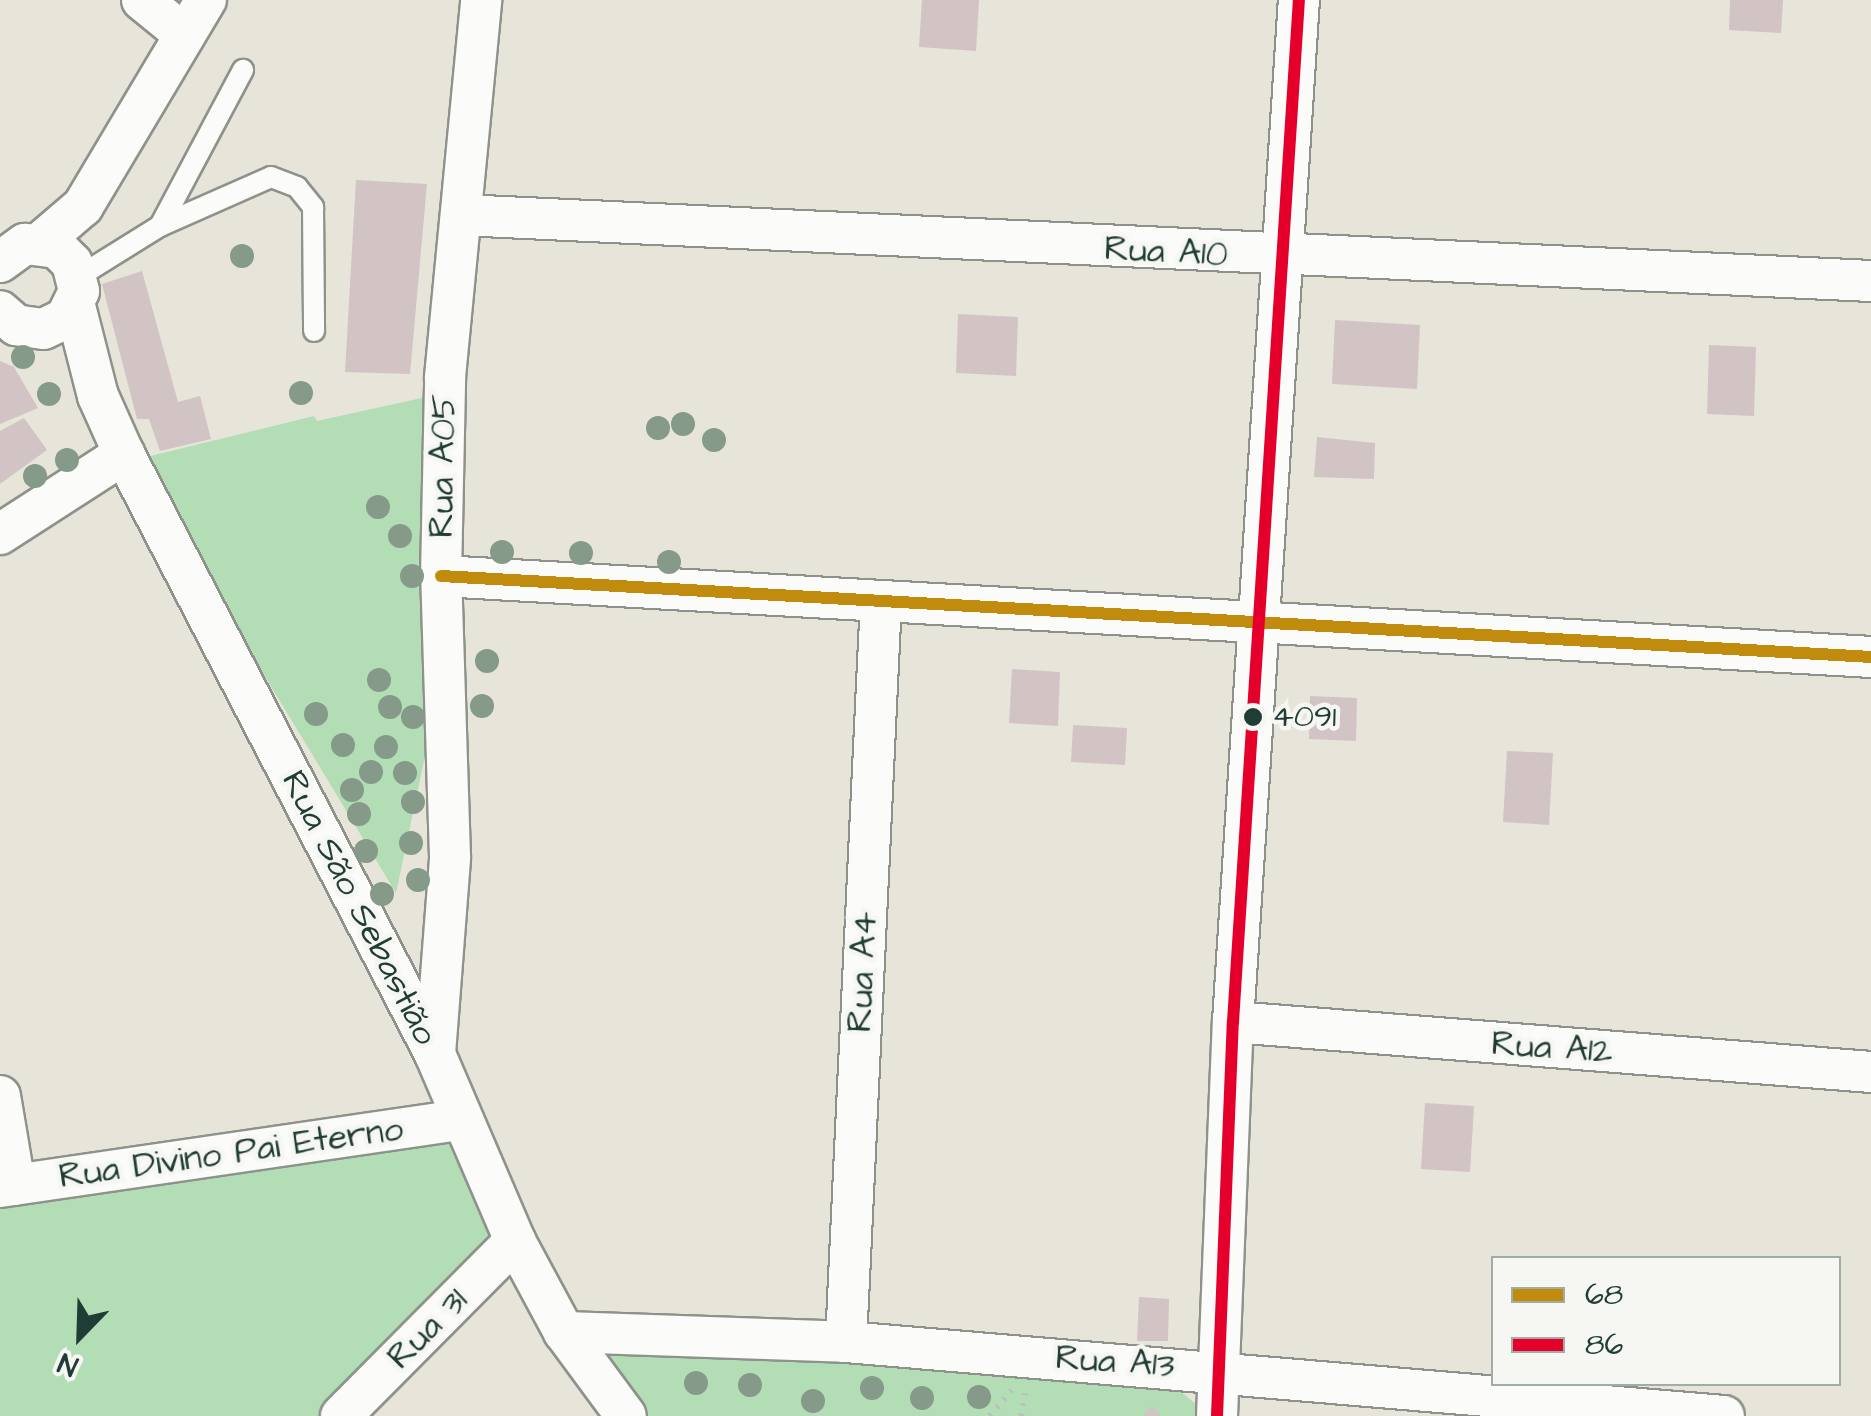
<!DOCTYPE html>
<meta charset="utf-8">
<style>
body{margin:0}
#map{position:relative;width:1871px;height:1416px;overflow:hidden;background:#e7e5d9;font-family:"Architects Daughter",sans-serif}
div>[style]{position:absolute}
.green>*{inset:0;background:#b2ddb5}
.building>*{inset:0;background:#d2c3c5}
.path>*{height:6px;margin-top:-3px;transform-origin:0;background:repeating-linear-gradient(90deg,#bcc0bc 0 2.5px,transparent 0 10.5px)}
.roads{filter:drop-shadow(2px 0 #8e928b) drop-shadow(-2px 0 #8e928b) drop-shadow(0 2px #8e928b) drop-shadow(0 -2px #8e928b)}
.lane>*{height:20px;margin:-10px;padding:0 10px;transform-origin:10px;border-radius:10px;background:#fbfbf9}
.street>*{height:40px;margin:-20px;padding:0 20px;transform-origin:20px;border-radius:20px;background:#fbfbf9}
.bus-1>*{height:12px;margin:-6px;padding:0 6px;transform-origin:6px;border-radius:6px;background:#c18c0d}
.bus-2>*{height:12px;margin:-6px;padding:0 6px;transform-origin:6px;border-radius:6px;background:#e4002b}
.trees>*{width:24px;height:24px;margin:-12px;border-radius:50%;background:#859a89}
.dots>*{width:28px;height:28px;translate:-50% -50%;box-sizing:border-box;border:5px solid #f6f6f2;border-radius:50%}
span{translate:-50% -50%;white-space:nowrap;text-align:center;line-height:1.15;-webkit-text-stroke:9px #f6f6f2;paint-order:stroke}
.bus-label{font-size:32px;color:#1f3d34}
.left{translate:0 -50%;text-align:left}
.street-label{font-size:35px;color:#1f3d34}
.legend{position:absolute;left:1491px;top:1256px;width:350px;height:130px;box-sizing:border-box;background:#f6f6f2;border:2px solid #a0aca6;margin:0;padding:12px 18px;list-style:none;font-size:30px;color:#1f3d34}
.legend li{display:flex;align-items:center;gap:20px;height:50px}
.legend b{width:50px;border:2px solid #a0aca6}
.north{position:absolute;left:30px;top:1286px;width:100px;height:100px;-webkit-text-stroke:8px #f6f6f2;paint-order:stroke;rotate:203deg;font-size:28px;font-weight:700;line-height:40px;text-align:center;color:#1f3d34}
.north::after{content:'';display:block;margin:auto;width:35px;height:45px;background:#1f3d34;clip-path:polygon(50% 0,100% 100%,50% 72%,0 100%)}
</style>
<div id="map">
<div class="green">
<i style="clip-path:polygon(431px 396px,439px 690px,396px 893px,134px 460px,314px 416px,317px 421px)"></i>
<i style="clip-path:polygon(449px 1133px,500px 1232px,321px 1416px,0 1416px,0 1202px)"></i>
<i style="clip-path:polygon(592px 1339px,1170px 1383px,1202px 1409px,1201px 1416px,640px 1416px)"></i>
</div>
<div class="building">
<i style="clip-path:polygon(922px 0,979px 0,976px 51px,919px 47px)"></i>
<i style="clip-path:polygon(1730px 0,1783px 0,1781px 33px,1729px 30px)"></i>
<i style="clip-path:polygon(356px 180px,427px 184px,410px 374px,345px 372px)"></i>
<i style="clip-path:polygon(142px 271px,178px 402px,200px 396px,211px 439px,160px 451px,149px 419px,137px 419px,102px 284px)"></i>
<i style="clip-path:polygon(958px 314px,1018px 317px,1016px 376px,956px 373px)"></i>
<i style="clip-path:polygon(1335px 320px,1420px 325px,1417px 389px,1332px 384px)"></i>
<i style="clip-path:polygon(1709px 345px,1756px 347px,1754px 416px,1707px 414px)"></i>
<i style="clip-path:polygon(0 361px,14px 367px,38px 408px,0 424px)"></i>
<i style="clip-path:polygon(24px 418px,47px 450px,0 484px,0 431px)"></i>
<i style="clip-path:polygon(1317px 437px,1375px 443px,1374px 479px,1314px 477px)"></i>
<i style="clip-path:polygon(1012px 669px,1060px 672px,1058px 726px,1009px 723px)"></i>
<i style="clip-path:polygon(1310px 696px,1357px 698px,1356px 741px,1309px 739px)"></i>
<i style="clip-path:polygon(1073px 725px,1127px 728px,1125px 765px,1071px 762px)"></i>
<i style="clip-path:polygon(1507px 751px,1553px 753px,1549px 825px,1503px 822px)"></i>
<i style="clip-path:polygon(1425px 1103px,1474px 1106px,1470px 1172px,1421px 1169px)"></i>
<i style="clip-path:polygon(1139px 1297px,1169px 1299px,1168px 1341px,1137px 1341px)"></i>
<i style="clip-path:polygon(1152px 1406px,1161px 1416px,1143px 1416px)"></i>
</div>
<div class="path">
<i style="left:990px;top:1416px;width:34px;rotate:-50deg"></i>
<i style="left:1021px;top:1416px;width:23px;rotate:-80deg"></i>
</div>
<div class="roads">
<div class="lane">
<i style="left:160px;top:226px;width:177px;rotate:-62deg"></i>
<i style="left:78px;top:277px;width:97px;rotate:-31.9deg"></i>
<i style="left:160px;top:226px;width:121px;rotate:-23.8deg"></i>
<i style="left:271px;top:177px;width:28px;rotate:21deg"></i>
<i style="left:297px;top:187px;width:26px;rotate:51deg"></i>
<i style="left:313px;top:207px;width:124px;rotate:89.5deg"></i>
</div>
<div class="street">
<i style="left:142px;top:0;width:55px;rotate:39.1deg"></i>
<i style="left:461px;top:215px;width:1412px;rotate:2.68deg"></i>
<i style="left:40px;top:243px;width:57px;rotate:-40.7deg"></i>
<i style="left:83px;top:206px;width:240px;rotate:-59.2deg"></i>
<i style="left:0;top:262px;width:31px;rotate:-36deg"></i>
<i style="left:25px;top:244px;width:32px;rotate:7deg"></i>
<i style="left:57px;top:248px;width:21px;rotate:45deg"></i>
<i style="left:72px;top:263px;width:29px;rotate:76deg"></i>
<i style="left:79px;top:291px;width:30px;rotate:116deg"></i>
<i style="left:66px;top:318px;width:25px;rotate:154deg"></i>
<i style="left:43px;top:329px;width:27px;rotate:-172deg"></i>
<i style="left:16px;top:325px;width:21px;rotate:-139deg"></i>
<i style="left:75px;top:306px;width:93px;rotate:75.7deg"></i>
<i style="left:98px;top:396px;width:64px;rotate:65.9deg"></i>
<i style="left:124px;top:454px;width:676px;rotate:62.6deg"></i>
<i style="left:435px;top:1054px;width:203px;rotate:66.8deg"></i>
<i style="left:515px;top:1241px;width:103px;rotate:61.7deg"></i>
<i style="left:564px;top:1332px;width:104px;rotate:53.6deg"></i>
<i style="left:0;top:534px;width:148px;rotate:-32.8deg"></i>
<i style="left:441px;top:576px;width:1432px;rotate:3.24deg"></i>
<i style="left:1233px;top:1022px;width:640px;rotate:4.48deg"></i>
<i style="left:435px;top:1054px;width:198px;rotate:-85.6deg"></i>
<i style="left:450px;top:857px;width:281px;rotate:-91.8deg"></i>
<i style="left:441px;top:576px;width:199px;rotate:-88.8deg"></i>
<i style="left:445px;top:377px;width:379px;rotate:-84.5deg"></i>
<i style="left:0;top:1096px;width:90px;rotate:80.4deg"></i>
<i style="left:0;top:1187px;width:466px;rotate:-8.3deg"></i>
<i style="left:564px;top:1332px;width:282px;rotate:2deg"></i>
<i style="left:846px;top:1342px;width:881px;rotate:4.82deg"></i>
<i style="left:846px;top:1342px;width:742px;rotate:-87.3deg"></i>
<i style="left:341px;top:1416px;width:247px;rotate:-45.2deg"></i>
<i style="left:1217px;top:1416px;width:394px;rotate:-87.7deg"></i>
<i style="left:1233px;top:1022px;width:1024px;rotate:-86.31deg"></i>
</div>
</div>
<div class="bus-1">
<i style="left:441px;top:576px;width:1432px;rotate:3.24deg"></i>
</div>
<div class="bus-2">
<i style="left:1217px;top:1416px;width:394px;rotate:-87.7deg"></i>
<i style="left:1233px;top:1022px;width:1024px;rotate:-86.31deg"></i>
</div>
<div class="trees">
<i style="left:242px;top:256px"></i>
<i style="left:23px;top:357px"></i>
<i style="left:301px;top:393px"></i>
<i style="left:49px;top:394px"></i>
<i style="left:683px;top:424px"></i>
<i style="left:658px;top:428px"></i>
<i style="left:714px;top:440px"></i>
<i style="left:67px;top:460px"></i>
<i style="left:35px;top:476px"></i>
<i style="left:378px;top:507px"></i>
<i style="left:400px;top:536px"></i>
<i style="left:502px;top:552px"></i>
<i style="left:581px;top:553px"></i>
<i style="left:669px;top:562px"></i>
<i style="left:412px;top:576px"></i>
<i style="left:487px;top:661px"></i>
<i style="left:379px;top:680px"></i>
<i style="left:482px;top:706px"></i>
<i style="left:390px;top:707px"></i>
<i style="left:316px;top:714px"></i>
<i style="left:413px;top:717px"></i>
<i style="left:343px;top:745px"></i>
<i style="left:386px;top:747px"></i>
<i style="left:371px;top:772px"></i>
<i style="left:405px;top:773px"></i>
<i style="left:352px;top:790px"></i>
<i style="left:413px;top:802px"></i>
<i style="left:359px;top:814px"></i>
<i style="left:411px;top:843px"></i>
<i style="left:366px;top:851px"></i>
<i style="left:418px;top:880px"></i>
<i style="left:382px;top:894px"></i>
<i style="left:696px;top:1383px"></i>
<i style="left:750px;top:1385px"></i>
<i style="left:872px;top:1388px"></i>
<i style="left:979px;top:1397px"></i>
<i style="left:922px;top:1398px"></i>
<i style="left:813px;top:1401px"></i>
</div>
<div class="dots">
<i style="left:1253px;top:717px;background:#1f3d34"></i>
</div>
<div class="bus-label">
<span class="left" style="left:1272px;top:717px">4091</span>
</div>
<div class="street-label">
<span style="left:1166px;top:252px;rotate:3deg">Rua A10</span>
<span style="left:443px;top:466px;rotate:-89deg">Rua A05</span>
<span style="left:359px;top:908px;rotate:63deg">Rua São Sebastião</span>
<span style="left:863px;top:972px;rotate:-87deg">Rua A4</span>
<span style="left:1552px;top:1048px;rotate:4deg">Rua A12</span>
<span style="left:231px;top:1153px;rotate:-8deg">Rua Divino Pai Eterno</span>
<span style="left:428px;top:1329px;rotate:-45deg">Rua 31</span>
<span style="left:1115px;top:1362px;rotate:4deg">Rua A13</span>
</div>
<ul class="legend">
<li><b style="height:12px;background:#c18c0d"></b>68</li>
<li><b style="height:12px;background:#e4002b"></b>86</li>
</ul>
<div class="north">N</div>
</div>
